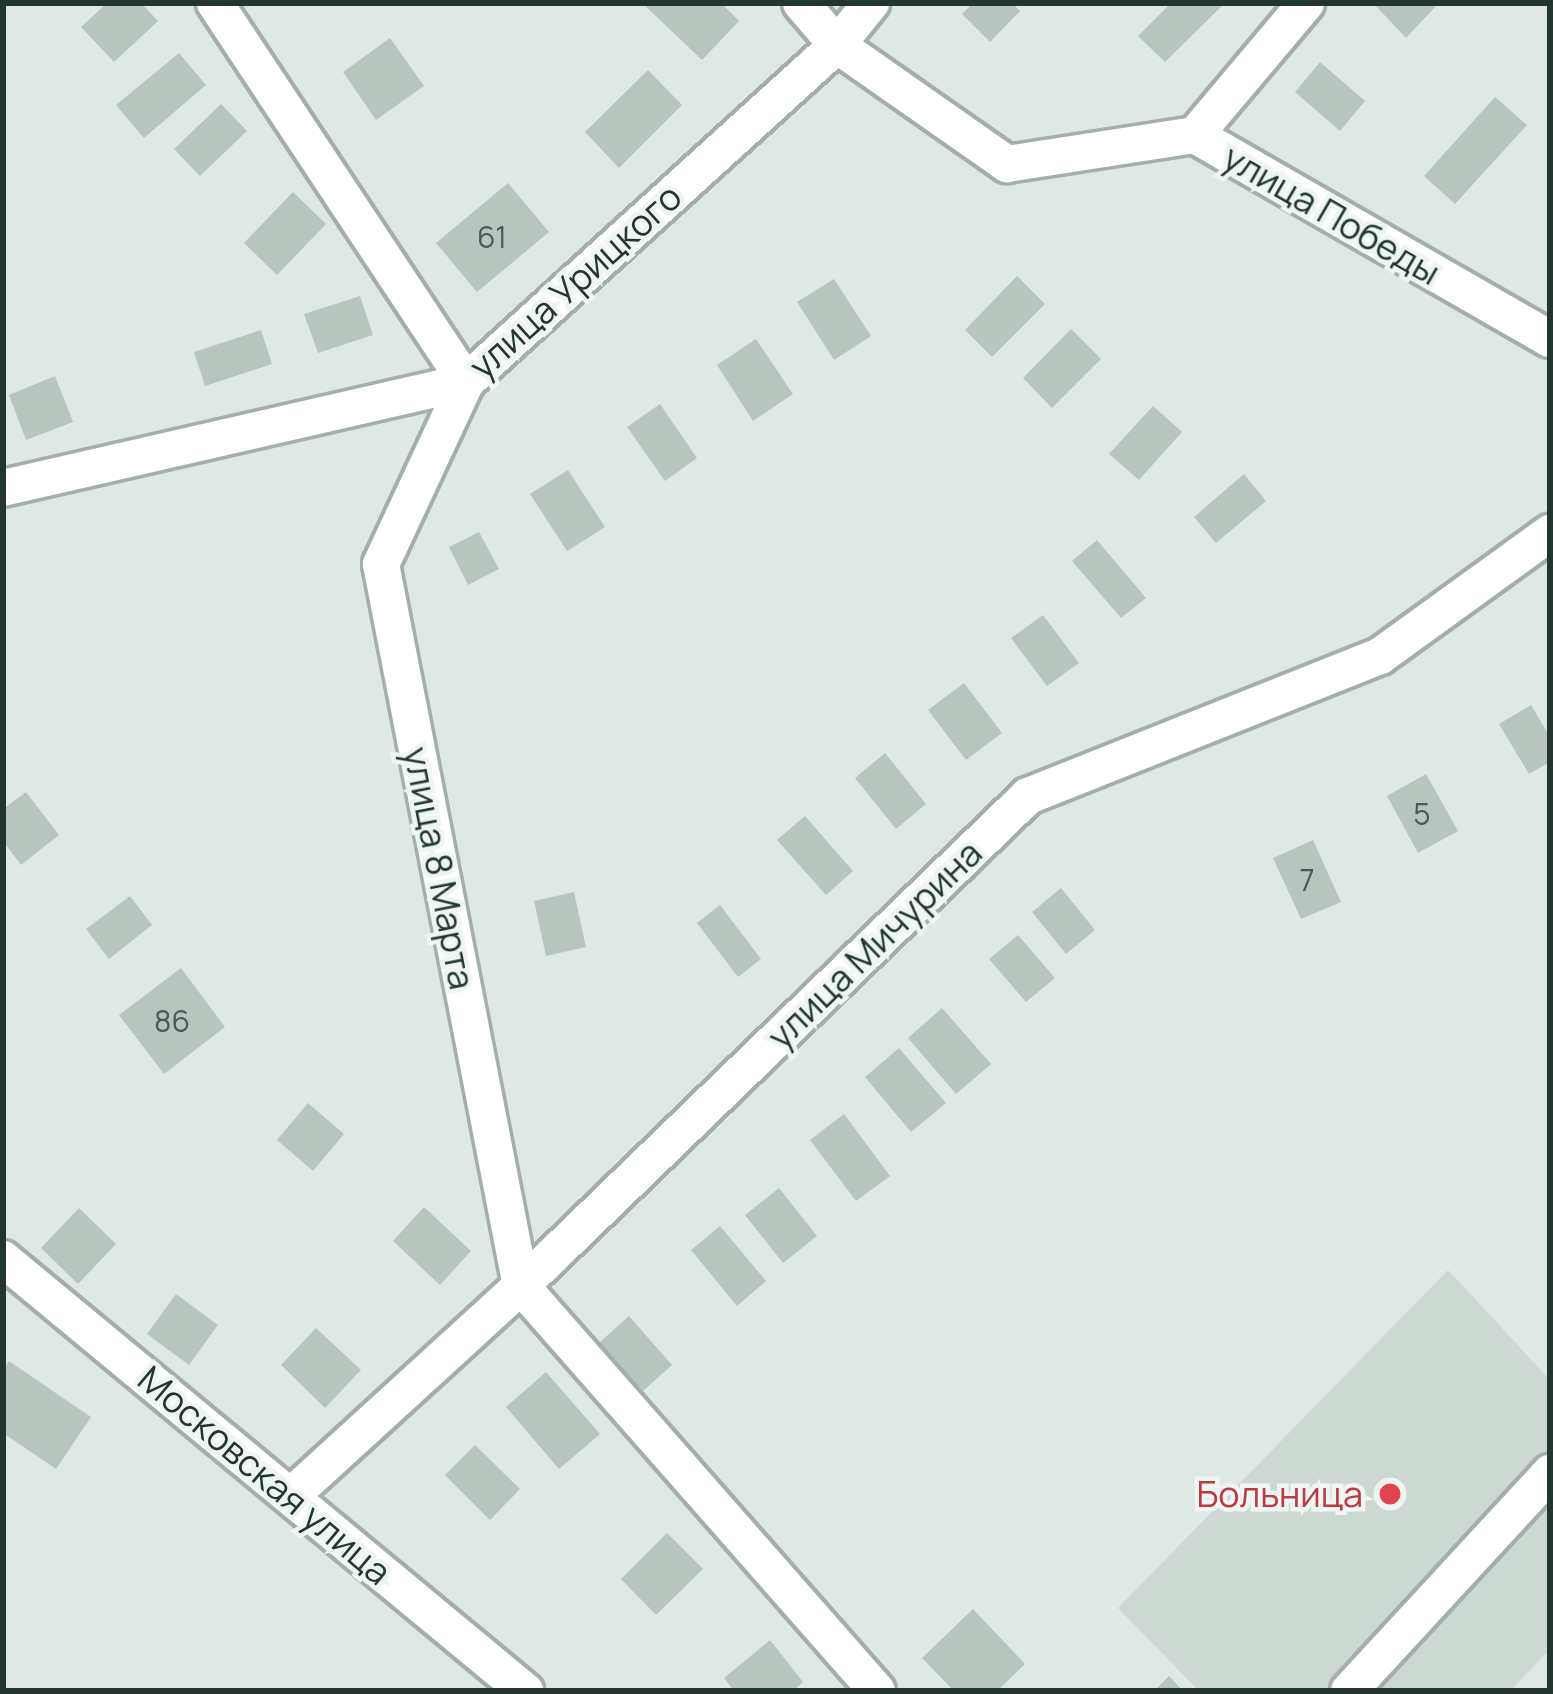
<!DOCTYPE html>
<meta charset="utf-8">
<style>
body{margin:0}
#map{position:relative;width:1553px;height:1694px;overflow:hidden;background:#dfe8e4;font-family:Manrope,sans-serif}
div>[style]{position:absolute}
.built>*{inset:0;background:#ced8d2}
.building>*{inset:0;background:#b8c5bf}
.roads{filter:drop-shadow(3px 0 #a3afaa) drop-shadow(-3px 0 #a3afaa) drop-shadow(0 3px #a3afaa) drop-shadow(0 -3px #a3afaa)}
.street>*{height:36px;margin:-18px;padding:0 18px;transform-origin:18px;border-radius:18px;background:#fff}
.dots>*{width:33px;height:33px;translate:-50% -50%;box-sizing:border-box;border:6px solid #eff5f2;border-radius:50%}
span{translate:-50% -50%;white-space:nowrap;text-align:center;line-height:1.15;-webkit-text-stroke:9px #eff5f2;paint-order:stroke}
.number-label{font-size:30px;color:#485a53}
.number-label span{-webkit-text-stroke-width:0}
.street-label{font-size:36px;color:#22362f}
.health-label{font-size:36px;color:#be3a42}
.right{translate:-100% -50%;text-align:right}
.frame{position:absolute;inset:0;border:6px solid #22362f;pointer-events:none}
</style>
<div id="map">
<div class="built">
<i style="clip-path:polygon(1448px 1270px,1550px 1380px,1550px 1649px,1510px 1691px,1199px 1691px,1118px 1608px)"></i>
</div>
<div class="building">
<i style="clip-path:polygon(107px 3px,141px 3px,158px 21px,114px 62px,81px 27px)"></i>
<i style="clip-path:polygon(642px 3px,721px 3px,739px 21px,702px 60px)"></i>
<i style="clip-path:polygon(973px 3px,1012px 3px,1020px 11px,990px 42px,962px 14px)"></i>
<i style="clip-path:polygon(1171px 3px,1225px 3px,1165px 62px,1138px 36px)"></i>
<i style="clip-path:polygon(1373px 3px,1433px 3px,1436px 6px,1406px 38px)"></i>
<i style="clip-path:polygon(390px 38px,424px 86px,376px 120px,343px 72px)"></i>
<i style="clip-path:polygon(179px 53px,206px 85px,144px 138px,116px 105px)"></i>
<i style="clip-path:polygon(1320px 62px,1365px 101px,1340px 131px,1295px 92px)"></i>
<i style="clip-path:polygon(648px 70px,682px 105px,619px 168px,585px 132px)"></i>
<i style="clip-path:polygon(1495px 97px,1527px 125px,1455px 204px,1424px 176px)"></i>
<i style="clip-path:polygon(221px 104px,247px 131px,200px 176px,174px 149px)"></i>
<i style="clip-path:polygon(508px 183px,549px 232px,477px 292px,436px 243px)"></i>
<i style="clip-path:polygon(293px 192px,326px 224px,277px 275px,244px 243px)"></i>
<i style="clip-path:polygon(1017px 276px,1045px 304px,992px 357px,965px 330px)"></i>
<i style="clip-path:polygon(834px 279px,871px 336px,834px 360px,797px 302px)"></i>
<i style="clip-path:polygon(360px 296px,373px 335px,318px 353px,304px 314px)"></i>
<i style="clip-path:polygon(1071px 329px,1101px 359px,1052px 408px,1023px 378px)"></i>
<i style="clip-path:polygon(261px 330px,272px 364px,205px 386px,194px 352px)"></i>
<i style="clip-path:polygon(756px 339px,793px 394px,753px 421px,717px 365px)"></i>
<i style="clip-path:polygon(55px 376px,73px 422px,26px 440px,9px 395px)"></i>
<i style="clip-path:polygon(660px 404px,697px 458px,665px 481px,627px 427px)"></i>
<i style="clip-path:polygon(1153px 406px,1182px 432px,1139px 480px,1109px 454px)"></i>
<i style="clip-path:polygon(568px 470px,605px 527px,567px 551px,530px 494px)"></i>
<i style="clip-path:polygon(1244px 474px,1266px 501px,1216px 543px,1194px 517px)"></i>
<i style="clip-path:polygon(479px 532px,499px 569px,468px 585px,449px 547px)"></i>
<i style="clip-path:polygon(1097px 540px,1146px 598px,1121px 618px,1072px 561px)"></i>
<i style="clip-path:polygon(1043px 615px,1079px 663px,1047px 686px,1011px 638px)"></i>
<i style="clip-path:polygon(964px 683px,1002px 733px,966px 760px,928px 710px)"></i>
<i style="clip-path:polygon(1531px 705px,1550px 737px,1550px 762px,1529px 774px,1499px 724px)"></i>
<i style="clip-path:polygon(885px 753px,926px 804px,896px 829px,855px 778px)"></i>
<i style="clip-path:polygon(1426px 774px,1458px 831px,1418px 853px,1387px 796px)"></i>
<i style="clip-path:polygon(26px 792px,59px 835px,21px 865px,3px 841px,3px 809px)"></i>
<i style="clip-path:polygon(805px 816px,853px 871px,826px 895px,777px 840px)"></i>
<i style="clip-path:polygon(1313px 840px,1341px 902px,1301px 919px,1273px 858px)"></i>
<i style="clip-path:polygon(1061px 888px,1095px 930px,1066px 954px,1032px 912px)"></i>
<i style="clip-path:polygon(574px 892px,586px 947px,546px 956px,534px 901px)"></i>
<i style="clip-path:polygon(130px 896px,152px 925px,109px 959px,86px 929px)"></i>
<i style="clip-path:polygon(720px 905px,761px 959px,738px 977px,697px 923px)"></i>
<i style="clip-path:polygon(1018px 935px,1055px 978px,1026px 1002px,989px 959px)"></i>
<i style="clip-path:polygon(181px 968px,225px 1027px,164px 1074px,119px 1015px)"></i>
<i style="clip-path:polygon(942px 1008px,991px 1064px,956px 1094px,908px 1038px)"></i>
<i style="clip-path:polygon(899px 1048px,946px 1103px,911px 1132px,865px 1077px)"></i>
<i style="clip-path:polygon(308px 1103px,344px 1134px,313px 1171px,277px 1140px)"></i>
<i style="clip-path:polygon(844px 1114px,890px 1176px,856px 1201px,810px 1140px)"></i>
<i style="clip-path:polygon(779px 1188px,817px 1236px,783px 1263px,745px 1215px)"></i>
<i style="clip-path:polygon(424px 1207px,471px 1251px,440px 1285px,393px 1241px)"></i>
<i style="clip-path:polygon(79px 1208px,116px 1244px,78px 1284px,41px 1248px)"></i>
<i style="clip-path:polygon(720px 1226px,766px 1281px,737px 1306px,691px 1250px)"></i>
<i style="clip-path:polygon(176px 1294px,218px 1325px,189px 1365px,147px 1334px)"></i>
<i style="clip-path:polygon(629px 1316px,672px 1365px,643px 1391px,599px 1343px)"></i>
<i style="clip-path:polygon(316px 1328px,361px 1370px,325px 1408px,281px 1365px)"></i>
<i style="clip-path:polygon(9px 1361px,91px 1417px,56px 1469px,3px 1433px,3px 1370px)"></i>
<i style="clip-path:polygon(546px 1372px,600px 1434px,559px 1469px,506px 1407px)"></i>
<i style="clip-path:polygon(475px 1445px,520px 1489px,490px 1520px,445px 1475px)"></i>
<i style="clip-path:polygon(667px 1533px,703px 1569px,656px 1615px,621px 1579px)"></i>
<i style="clip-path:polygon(973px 1609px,1025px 1664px,997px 1691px,954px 1691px,922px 1658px)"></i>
<i style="clip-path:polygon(770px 1640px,803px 1682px,793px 1691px,734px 1691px,724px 1678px)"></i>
<i style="clip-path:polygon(1169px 1676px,1183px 1691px,1154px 1691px)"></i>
</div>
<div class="roads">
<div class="street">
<i style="left:215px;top:3px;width:455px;rotate:56.5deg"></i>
<i style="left:466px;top:382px;width:201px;rotate:115deg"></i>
<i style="left:381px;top:564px;width:735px;rotate:79.03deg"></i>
<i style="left:521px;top:1286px;width:539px;rotate:48.68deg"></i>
<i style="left:801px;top:3px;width:55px;rotate:49.4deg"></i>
<i style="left:837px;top:45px;width:208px;rotate:35deg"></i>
<i style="left:1007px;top:164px;width:190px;rotate:-8.8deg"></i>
<i style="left:1195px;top:135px;width:409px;rotate:29.9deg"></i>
<i style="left:1195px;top:135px;width:172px;rotate:-49.9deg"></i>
<i style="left:3px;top:488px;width:475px;rotate:-12.9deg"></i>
<i style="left:466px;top:382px;width:501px;rotate:-42.25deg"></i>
<i style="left:837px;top:45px;width:54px;rotate:-51deg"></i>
<i style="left:3px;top:1259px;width:678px;rotate:39.61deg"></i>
<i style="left:291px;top:1496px;width:311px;rotate:-42.4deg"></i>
<i style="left:521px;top:1286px;width:705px;rotate:-44.02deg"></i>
<i style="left:1028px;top:796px;width:379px;rotate:-21.7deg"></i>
<i style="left:1380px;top:656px;width:210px;rotate:-35.9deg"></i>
<i style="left:1349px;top:1691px;width:297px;rotate:-47.3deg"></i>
</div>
</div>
<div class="dots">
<i style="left:1390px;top:1494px;background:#e0444e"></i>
</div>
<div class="number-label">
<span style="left:492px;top:237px">61</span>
<span style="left:1422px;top:814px">5</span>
<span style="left:1307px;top:880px">7</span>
<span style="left:172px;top:1021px">86</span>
</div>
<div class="street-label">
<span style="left:1332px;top:214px;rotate:30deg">улица Победы</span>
<span style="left:575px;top:281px;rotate:-42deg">улица Урицкого</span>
<span style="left:440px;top:868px;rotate:79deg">улица 8 Марта</span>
<span style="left:874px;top:944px;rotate:-44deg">улица Мичурина</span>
<span style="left:265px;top:1475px;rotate:40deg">Московская улица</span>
</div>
<div class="health-label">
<span class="right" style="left:1363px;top:1494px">Больница</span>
</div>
<div class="frame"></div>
</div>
